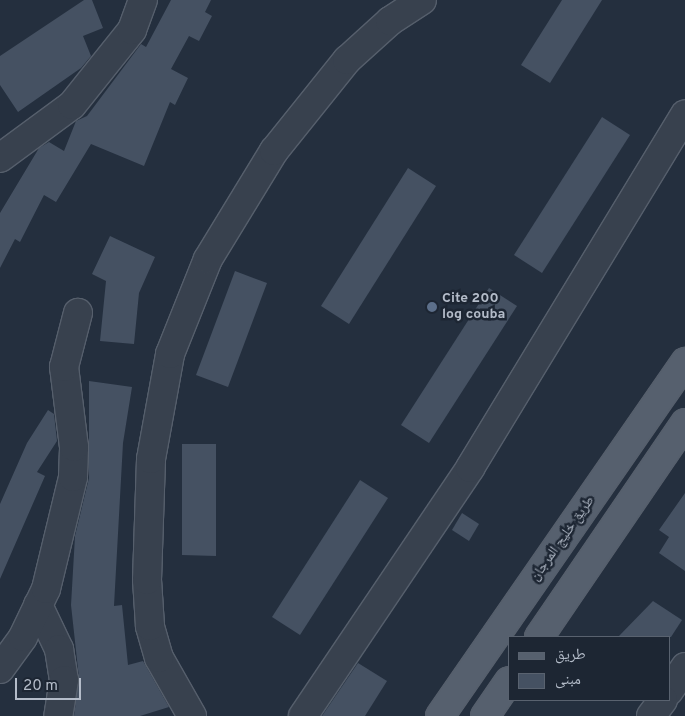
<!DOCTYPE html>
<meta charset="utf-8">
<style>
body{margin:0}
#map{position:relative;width:685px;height:716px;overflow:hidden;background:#242f3e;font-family:Overpass,"Noto Naskh Arabic",sans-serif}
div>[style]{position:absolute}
.building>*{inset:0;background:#455162}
.roads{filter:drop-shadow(1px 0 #565f6c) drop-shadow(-1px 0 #565f6c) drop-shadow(0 1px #565f6c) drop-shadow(0 -1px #565f6c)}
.minor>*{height:28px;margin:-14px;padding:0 14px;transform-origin:14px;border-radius:14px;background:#38414e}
.major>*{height:28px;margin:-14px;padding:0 14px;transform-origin:14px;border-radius:14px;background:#56606e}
.dots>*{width:14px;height:14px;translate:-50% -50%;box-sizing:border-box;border:2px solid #1d2633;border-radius:50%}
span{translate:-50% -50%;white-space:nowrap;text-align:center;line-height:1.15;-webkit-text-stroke:5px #1d2633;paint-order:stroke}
.poi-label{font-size:14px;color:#b4bcc9;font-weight:700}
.left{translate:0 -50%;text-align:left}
.street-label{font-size:14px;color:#b4bcc9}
.legend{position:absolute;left:508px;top:636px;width:162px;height:65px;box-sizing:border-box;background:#1d2633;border:1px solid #59626f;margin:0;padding:6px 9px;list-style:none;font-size:15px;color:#b4bcc9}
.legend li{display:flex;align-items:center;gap:10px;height:25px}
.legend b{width:25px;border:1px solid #59626f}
.scale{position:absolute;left:15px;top:678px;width:66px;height:22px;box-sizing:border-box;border:2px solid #b4bcc9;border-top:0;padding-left:6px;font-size:15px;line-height:18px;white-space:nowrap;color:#b4bcc9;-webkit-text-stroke:4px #1d2633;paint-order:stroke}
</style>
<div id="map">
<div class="building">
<i style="clip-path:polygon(84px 0,92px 0,103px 28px,83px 36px,91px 56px,81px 68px,18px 112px,0 85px,0 56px)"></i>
<i style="clip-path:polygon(171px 0,211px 0,205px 12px,212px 16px,199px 41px,189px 36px,171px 69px,188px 78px,175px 105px,170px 102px,144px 166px,91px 144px,56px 202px,44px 195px,20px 242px,15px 239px,0 268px,0 213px,39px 148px,49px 142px,64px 151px,76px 121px,87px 116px,141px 44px,146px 47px)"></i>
<i style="clip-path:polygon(562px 0,602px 0,550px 83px,521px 65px)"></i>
<i style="clip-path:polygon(602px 117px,630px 135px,542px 273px,514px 255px)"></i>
<i style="clip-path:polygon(408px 168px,436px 186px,349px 324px,321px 306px)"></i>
<i style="clip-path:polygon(110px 236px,155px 257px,139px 293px,134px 344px,100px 341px,106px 281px,92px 274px)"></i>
<i style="clip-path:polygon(235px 271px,267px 283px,228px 387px,196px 375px)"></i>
<i style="clip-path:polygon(489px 288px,517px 306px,429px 443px,401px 425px)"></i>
<i style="clip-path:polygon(89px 381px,132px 387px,123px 443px,114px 606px,122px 605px,128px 665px,143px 661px,169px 707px,140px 716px,74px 716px,79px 678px,71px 605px,75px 536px,89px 478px)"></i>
<i style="clip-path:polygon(48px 410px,54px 414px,57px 441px,37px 472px,45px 476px,0 579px,0 504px,27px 443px)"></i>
<i style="clip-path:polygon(182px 444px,216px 444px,216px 556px,182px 555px)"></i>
<i style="clip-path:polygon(360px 480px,388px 498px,300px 635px,272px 617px)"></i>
<i style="clip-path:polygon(685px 493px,685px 571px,659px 553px,669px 537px,659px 530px)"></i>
<i style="clip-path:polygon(462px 513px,479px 524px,469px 541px,452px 530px)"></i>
<i style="clip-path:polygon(653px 601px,682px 620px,671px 637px,618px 637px)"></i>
<i style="clip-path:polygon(358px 663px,387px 681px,365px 716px,322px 716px)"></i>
</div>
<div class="roads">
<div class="minor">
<i style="left:0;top:158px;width:89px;rotate:-36.4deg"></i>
<i style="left:72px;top:105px;width:96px;rotate:-51.3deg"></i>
<i style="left:132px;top:30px;width:32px;rotate:-70deg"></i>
<i style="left:38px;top:605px;width:49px;rotate:64.5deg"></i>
<i style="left:59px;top:649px;width:31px;rotate:81deg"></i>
<i style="left:64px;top:680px;width:36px;rotate:99deg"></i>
<i style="left:0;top:669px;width:39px;rotate:-54deg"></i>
<i style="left:23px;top:637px;width:53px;rotate:-64.4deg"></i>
<i style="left:46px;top:589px;width:115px;rotate:-76.4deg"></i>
<i style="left:73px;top:477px;width:30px;rotate:-88deg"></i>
<i style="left:74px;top:447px;width:81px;rotate:-97.1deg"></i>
<i style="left:64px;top:367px;width:56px;rotate:-75.5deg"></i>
<i style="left:669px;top:691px;width:29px;rotate:-56deg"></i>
<i style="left:192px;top:716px;width:67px;rotate:-119.6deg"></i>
<i style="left:159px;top:658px;width:33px;rotate:-106deg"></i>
<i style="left:150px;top:626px;width:46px;rotate:-93.7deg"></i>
<i style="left:147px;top:580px;width:121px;rotate:-88.1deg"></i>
<i style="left:151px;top:459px;width:107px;rotate:-79.7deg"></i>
<i style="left:170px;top:354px;width:102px;rotate:-68.2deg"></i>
<i style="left:208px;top:259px;width:127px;rotate:-58.6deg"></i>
<i style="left:274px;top:151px;width:117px;rotate:-51.3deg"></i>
<i style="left:347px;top:60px;width:58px;rotate:-42.2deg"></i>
<i style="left:390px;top:21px;width:38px;rotate:-33deg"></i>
<i style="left:303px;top:716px;width:299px;rotate:-56deg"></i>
<i style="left:470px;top:468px;width:414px;rotate:-58.7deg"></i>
<i style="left:651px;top:716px;width:20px;rotate:-53deg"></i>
</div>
<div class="major">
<i style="left:539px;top:637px;width:259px;rotate:-55.7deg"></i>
<i style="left:440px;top:716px;width:431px;rotate:-55.3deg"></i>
<i style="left:485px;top:716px;width:42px;rotate:-55.6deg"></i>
</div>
</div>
<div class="dots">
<i style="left:432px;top:307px;background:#5c6f8a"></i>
</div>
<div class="poi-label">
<span class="left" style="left:442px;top:307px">Cite 200<br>log couba</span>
</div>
<div class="street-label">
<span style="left:563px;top:539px;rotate:-55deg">طريق خليج المرجان</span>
</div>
<ul class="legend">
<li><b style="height:6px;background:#56606e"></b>طريق</li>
<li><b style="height:14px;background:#455162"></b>مبنى</li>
</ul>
<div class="scale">20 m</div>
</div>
